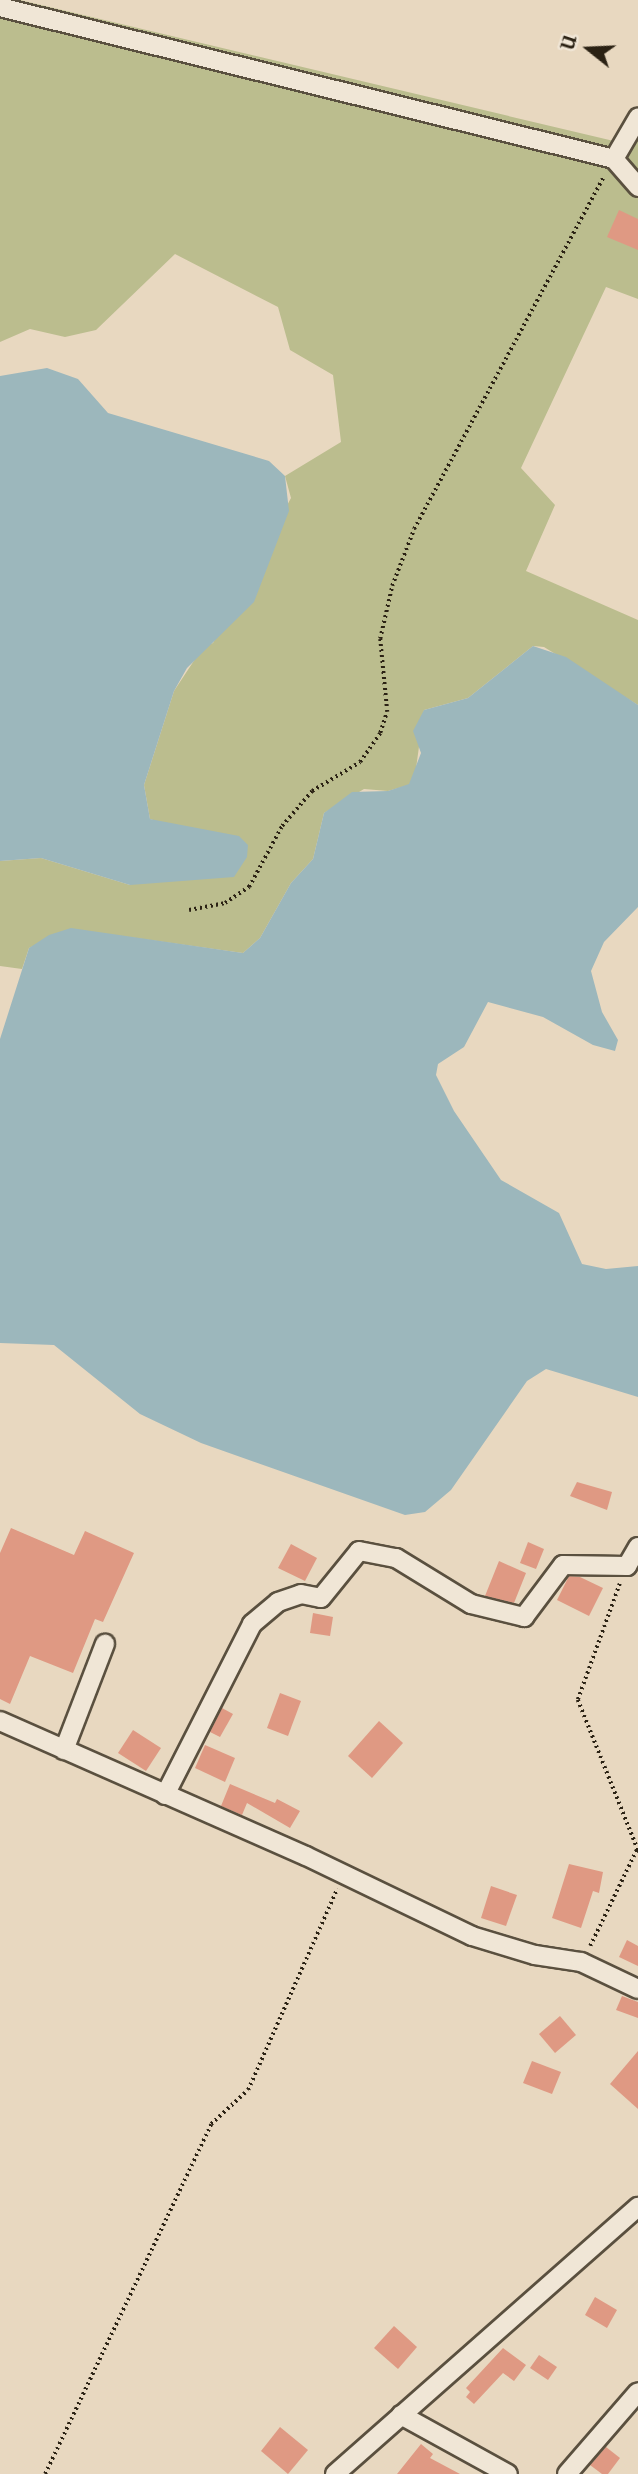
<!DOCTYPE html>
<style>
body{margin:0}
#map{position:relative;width:638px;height:2474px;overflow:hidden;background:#e8d8c0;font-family:"IM FELL French Canon",serif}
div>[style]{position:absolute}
.green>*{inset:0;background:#bbbd8e}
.water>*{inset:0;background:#9cb7bc}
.building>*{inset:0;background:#df9983}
.path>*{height:3.5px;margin-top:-1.75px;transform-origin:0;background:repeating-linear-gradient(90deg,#2b2214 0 2px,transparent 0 5.5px)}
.roads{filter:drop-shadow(2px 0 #5a503f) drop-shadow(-2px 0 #5a503f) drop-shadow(0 2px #5a503f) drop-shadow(0 -2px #5a503f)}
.minor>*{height:18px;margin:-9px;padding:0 9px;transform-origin:9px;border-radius:9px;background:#f0e6d6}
span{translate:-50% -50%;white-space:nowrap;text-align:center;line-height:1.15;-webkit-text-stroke:7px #f0e6d6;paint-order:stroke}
.north{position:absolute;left:554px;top:14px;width:70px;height:70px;-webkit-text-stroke:5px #f0e6d6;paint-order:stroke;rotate:288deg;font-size:19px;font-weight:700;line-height:28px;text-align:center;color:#2b2214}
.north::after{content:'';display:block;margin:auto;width:24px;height:32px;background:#2b2214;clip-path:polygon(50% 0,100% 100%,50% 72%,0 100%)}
</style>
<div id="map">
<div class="green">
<i style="clip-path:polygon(0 0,20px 0,618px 142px,638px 106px,638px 299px,606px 287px,521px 468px,555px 505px,526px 571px,638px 620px,638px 705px,544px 647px,533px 646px,468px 698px,424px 710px,415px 776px,409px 785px,388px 791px,364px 789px,324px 813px,313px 859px,291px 883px,260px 938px,243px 953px,71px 929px,29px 948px,22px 969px,0 966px,0 861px,41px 858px,130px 885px,171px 826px,150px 819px,144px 785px,174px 691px,203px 647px,213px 643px,291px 498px,285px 476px,341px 442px,333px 375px,290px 350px,278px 307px,175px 254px,96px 330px,65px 337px,30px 329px,0 342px)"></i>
</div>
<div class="water">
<i style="clip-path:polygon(47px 368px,78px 379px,108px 413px,269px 461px,285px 476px,289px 511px,254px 602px,187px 668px,174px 691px,144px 785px,150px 819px,239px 836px,248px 845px,247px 857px,234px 877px,130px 885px,41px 858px,0 861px,0 376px)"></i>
<i style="clip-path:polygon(533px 646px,566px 657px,638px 705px,638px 907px,604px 942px,591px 971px,602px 1012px,618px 1040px,615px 1051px,593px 1045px,543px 1017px,488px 1002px,464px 1047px,438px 1064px,436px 1075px,454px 1111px,501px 1180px,559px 1213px,582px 1264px,606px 1269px,638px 1266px,638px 1397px,546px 1369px,527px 1381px,451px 1490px,425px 1512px,405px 1515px,201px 1443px,140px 1414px,54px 1345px,0 1343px,0 1039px,29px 948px,49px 935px,71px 928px,243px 953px,260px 938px,291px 883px,313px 859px,324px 813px,352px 792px,388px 791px,409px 784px,421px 753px,413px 731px,424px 710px,468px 698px)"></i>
</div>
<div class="building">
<i style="clip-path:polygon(619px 210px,638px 219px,638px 250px,607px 237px)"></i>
<i style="clip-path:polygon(577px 1482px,612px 1492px,607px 1510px,570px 1496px)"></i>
<i style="clip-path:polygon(11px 1528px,74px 1555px,85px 1531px,134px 1553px,103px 1622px,95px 1619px,73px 1673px,30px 1656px,10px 1704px,0 1699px,0 1553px)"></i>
<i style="clip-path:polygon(528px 1542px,544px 1549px,536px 1569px,520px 1563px)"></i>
<i style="clip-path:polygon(291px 1544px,317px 1558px,305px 1581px,278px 1568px)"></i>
<i style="clip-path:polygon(499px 1561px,526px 1573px,514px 1603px,485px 1596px)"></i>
<i style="clip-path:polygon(569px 1576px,580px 1577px,603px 1588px,589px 1616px,557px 1600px)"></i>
<i style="clip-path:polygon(313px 1613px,333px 1617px,330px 1636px,310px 1633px)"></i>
<i style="clip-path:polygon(280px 1693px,301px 1701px,288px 1736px,267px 1728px)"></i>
<i style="clip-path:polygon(222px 1708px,233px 1714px,220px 1737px,210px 1732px)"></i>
<i style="clip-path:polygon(379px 1721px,403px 1743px,372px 1778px,348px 1756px)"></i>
<i style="clip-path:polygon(133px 1730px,161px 1748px,146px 1771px,118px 1753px)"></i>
<i style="clip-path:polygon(205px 1745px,235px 1758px,225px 1782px,195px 1768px)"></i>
<i style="clip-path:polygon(230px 1784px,275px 1803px,277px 1799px,300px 1811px,290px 1828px,247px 1803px,242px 1815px,221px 1806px)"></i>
<i style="clip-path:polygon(569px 1864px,603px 1872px,599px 1893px,593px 1891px,581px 1928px,552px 1918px)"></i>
<i style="clip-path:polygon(491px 1886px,517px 1895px,506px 1926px,481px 1918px)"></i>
<i style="clip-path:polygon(627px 1940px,638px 1946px,638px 1966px,619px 1957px)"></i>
<i style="clip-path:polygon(622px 1996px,638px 2002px,638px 2018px,616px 2010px)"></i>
<i style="clip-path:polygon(560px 2016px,576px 2035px,555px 2053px,539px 2034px)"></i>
<i style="clip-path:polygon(638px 2051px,638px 2109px,610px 2084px)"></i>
<i style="clip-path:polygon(532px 2061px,561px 2072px,552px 2094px,523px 2083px)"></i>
<i style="clip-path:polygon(595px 2297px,617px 2310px,607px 2328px,585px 2315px)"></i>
<i style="clip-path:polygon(394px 2326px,417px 2347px,398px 2369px,374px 2348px)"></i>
<i style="clip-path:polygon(503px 2348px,526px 2365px,514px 2381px,503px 2373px,474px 2404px,466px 2397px,470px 2392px,466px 2388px)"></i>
<i style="clip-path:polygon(539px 2355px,557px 2367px,548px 2380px,530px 2368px)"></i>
<i style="clip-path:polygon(280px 2427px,308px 2450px,288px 2474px,261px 2451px)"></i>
<i style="clip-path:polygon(421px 2444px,433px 2454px,430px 2458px,460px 2474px,397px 2474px)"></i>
<i style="clip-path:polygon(606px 2447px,620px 2458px,608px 2474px,602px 2474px,590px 2465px)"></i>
</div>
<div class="path">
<i style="left:189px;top:910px;width:37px;rotate:-11deg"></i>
<i style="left:225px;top:903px;width:29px;rotate:-34deg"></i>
<i style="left:249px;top:887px;width:69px;rotate:-61.6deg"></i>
<i style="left:282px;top:826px;width:46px;rotate:-49.4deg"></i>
<i style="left:312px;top:791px;width:56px;rotate:-31.1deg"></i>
<i style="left:360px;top:762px;width:35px;rotate:-55deg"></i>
<i style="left:380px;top:733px;width:22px;rotate:-72deg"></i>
<i style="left:387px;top:712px;width:73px;rotate:-95.5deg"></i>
<i style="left:380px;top:639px;width:54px;rotate:-77.2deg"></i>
<i style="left:392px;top:586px;width:61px;rotate:-68.9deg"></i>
<i style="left:414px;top:529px;width:401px;rotate:-61.7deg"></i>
<i style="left:620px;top:1584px;width:123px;rotate:109.9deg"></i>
<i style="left:578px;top:1700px;width:162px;rotate:68.2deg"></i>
<i style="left:590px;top:1946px;width:108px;rotate:-64.1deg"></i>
<i style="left:45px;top:2474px;width:387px;rotate:-64.6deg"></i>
<i style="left:211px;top:2124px;width:50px;rotate:-42.6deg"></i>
<i style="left:248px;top:2090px;width:220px;rotate:-66.1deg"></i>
</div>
<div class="roads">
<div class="minor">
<i style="left:0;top:7px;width:633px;rotate:13.9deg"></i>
<i style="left:614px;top:159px;width:37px;rotate:49deg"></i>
<i style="left:614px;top:159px;width:48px;rotate:-59.7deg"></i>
<i style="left:0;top:1721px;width:334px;rotate:23.8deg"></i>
<i style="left:306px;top:1856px;width:184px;rotate:25.7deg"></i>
<i style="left:472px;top:1936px;width:66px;rotate:16.8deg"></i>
<i style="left:535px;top:1955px;width:47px;rotate:8.7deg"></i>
<i style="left:581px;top:1962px;width:63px;rotate:25.3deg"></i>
<i style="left:64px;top:1750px;width:114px;rotate:-68.9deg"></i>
<i style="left:165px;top:1795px;width:192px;rotate:-63deg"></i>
<i style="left:252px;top:1624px;width:34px;rotate:-40deg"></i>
<i style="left:278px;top:1602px;width:24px;rotate:-19deg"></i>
<i style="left:301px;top:1594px;width:20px;rotate:11deg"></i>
<i style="left:321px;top:1598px;width:60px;rotate:-51deg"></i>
<i style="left:359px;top:1551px;width:38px;rotate:11deg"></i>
<i style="left:396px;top:1558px;width:88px;rotate:31.5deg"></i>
<i style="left:471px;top:1604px;width:55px;rotate:13.8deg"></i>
<i style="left:524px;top:1617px;width:65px;rotate:-53.1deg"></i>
<i style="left:563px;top:1565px;width:64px;rotate:0.9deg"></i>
<i style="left:627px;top:1566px;width:22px;rotate:-60deg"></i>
<i style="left:401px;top:2415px;width:122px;rotate:28.9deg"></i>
<i style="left:335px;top:2474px;width:404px;rotate:-41.4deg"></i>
<i style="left:567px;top:2474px;width:108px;rotate:-49.1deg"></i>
</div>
</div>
<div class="north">U</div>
</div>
